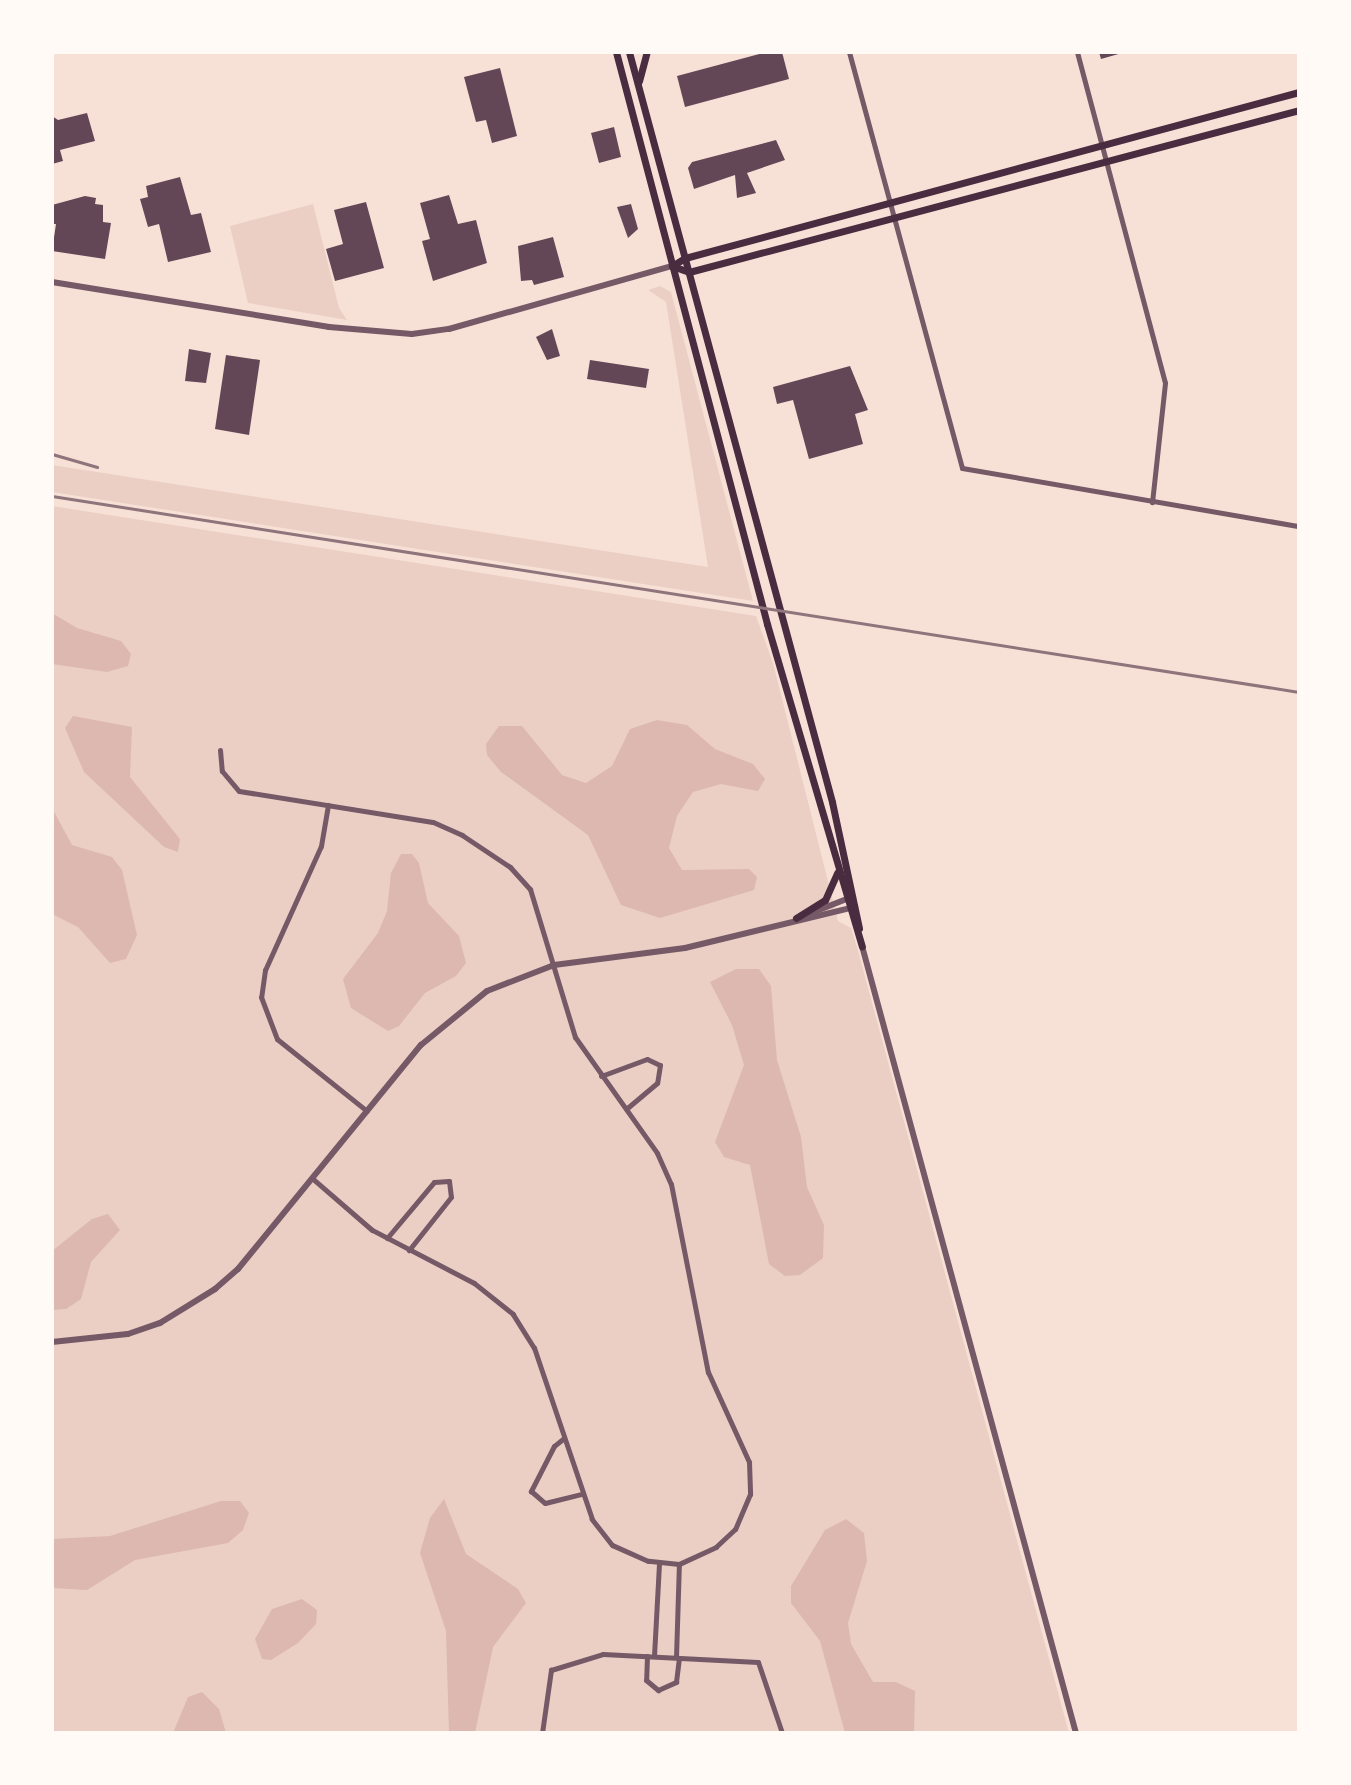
<!DOCTYPE html>
<style>
body{margin:0}
#map{position:relative;width:1351px;height:1785px;overflow:hidden;background:#f7e1d7;font-family:"Zilla Slab",serif}
div>[style]{position:absolute}
.green>*{inset:0;background:#ebcfc5}
.water>*{inset:0;background:#dcb8b0}
.building>*{inset:0;background:#644757}
.minor>*{height:5px;margin:-2.5px;padding:0 2.5px;transform-origin:2.5px;border-radius:2.5px;background:#755966}
.tertiary>*{height:6px;margin:-3px;padding:0 3px;transform-origin:3px;border-radius:3px;background:#755966}
.secondary>*{height:7px;margin:-3.5px;padding:0 3.5px;transform-origin:3.5px;border-radius:3.5px;background:#4a2c40}
.rail>*{height:3px;margin:-1.5px;padding:0 1.5px;transform-origin:1.5px;border-radius:1.5px;background:#8f747c}
span{translate:-50% -50%;white-space:nowrap;text-align:center;line-height:1.15;-webkit-text-stroke:6px #fffaf5;paint-order:stroke}
.frame{position:absolute;inset:0;border:54px solid #fffaf5;pointer-events:none}
</style>
<div id="map">
<div class="green">
<i style="clip-path:polygon(313px 204px,339px 308px,347px 320px,248px 303px,230px 226px)"></i>
<i style="clip-path:polygon(660px 286px,671px 292px,753px 601px,52px 492px,52px 465px,708px 567px,666px 302px,648px 290px)"></i>
<i style="clip-path:polygon(52px 506px,756px 616px,773px 663px,838px 921px,851px 928px,857px 947px,1069px 1733px,52px 1733px)"></i>
</div>
<div class="water">
<i style="clip-path:polygon(52px 613px,77px 628px,121px 641px,131px 654px,128px 666px,107px 672px,52px 664px)"></i>
<i style="clip-path:polygon(73px 716px,132px 727px,130px 777px,180px 839px,178px 852px,164px 847px,84px 772px,65px 728px)"></i>
<i style="clip-path:polygon(657px 720px,687px 725px,715px 749px,753px 764px,765px 779px,758px 791px,721px 784px,693px 792px,677px 816px,669px 848px,682px 870px,749px 869px,757px 877px,754px 890px,660px 918px,621px 905px,588px 835px,501px 772px,487px 755px,486px 744px,499px 726px,522px 726px,562px 775px,586px 783px,612px 766px,630px 729px)"></i>
<i style="clip-path:polygon(52px 808px,72px 845px,112px 857px,122px 870px,137px 935px,126px 959px,110px 963px,78px 927px,52px 914px)"></i>
<i style="clip-path:polygon(401px 854px,412px 854px,419px 863px,428px 903px,459px 936px,466px 963px,456px 976px,425px 993px,399px 1026px,388px 1031px,351px 1008px,343px 979px,378px 933px,387px 911px,391px 873px)"></i>
<i style="clip-path:polygon(736px 969px,759px 969px,771px 986px,777px 1060px,801px 1137px,807px 1187px,824px 1225px,823px 1258px,800px 1275px,785px 1276px,769px 1264px,750px 1165px,724px 1157px,715px 1142px,744px 1065px,732px 1025px,710px 982px)"></i>
<i style="clip-path:polygon(108px 1214px,120px 1230px,91px 1262px,81px 1299px,66px 1309px,52px 1310px,52px 1251px,92px 1219px)"></i>
<i style="clip-path:polygon(444px 1499px,466px 1554px,518px 1589px,526px 1603px,493px 1647px,475px 1733px,449px 1733px,446px 1631px,420px 1553px,430px 1518px)"></i>
<i style="clip-path:polygon(221px 1501px,240px 1501px,249px 1513px,243px 1530px,228px 1543px,135px 1560px,87px 1590px,52px 1588px,52px 1539px,110px 1536px)"></i>
<i style="clip-path:polygon(846px 1519px,864px 1533px,867px 1561px,848px 1623px,851px 1644px,873px 1682px,896px 1682px,915px 1691px,914px 1733px,845px 1733px,820px 1641px,791px 1603px,791px 1586px,825px 1530px)"></i>
<i style="clip-path:polygon(302px 1599px,317px 1610px,316px 1624px,298px 1643px,271px 1660px,262px 1659px,255px 1639px,272px 1609px)"></i>
<i style="clip-path:polygon(202px 1692px,219px 1709px,226px 1733px,173px 1733px,188px 1697px)"></i>
</div>
<div class="building">
<i style="clip-path:polygon(767px 52px,782px 52px,789px 79px,685px 107px,677px 76px)"></i>
<i style="clip-path:polygon(1099px 52px,1122px 52px,1122px 53px,1101px 59px)"></i>
<i style="clip-path:polygon(500px 68px,517px 136px,492px 143px,486px 120px,476px 122px,464px 77px)"></i>
<i style="clip-path:polygon(87px 113px,95px 141px,60px 150px,63px 161px,52px 164px,52px 116px,58px 120px)"></i>
<i style="clip-path:polygon(614px 127px,621px 157px,599px 163px,591px 133px)"></i>
<i style="clip-path:polygon(776px 140px,785px 160px,747px 173px,756px 193px,737px 198px,735px 175px,694px 189px,688px 168px,692px 162px)"></i>
<i style="clip-path:polygon(180px 177px,191px 215px,201px 213px,211px 252px,168px 262px,159px 224px,148px 227px,140px 199px,148px 197px,146px 186px)"></i>
<i style="clip-path:polygon(449px 195px,458px 224px,476px 220px,487px 263px,433px 281px,422px 241px,430px 239px,420px 203px)"></i>
<i style="clip-path:polygon(85px 196px,96px 198px,95px 204px,103px 205px,103px 222px,111px 223px,105px 259px,52px 251px,56px 224px,52px 224px,52px 205px)"></i>
<i style="clip-path:polygon(366px 202px,384px 268px,335px 281px,326px 249px,343px 244px,334px 210px)"></i>
<i style="clip-path:polygon(631px 204px,638px 229px,628px 238px,617px 207px)"></i>
<i style="clip-path:polygon(553px 237px,564px 277px,534px 285px,532px 280px,521px 281px,518px 246px)"></i>
<i style="clip-path:polygon(552px 329px,560px 356px,547px 360px,536px 337px)"></i>
<i style="clip-path:polygon(189px 349px,211px 353px,206px 383px,185px 381px)"></i>
<i style="clip-path:polygon(226px 355px,260px 360px,249px 435px,215px 429px)"></i>
<i style="clip-path:polygon(590px 360px,649px 369px,646px 388px,587px 379px)"></i>
<i style="clip-path:polygon(850px 366px,868px 410px,855px 414px,863px 444px,809px 459px,793px 400px,777px 404px,773px 387px)"></i>
</div>
<div class="minor">
<i style="left:849px;top:52px;width:431px;rotate:74.8deg"></i>
<i style="left:962px;top:468px;width:342px;rotate:9.8deg"></i>
<i style="left:1077px;top:52px;width:342px;rotate:75.1deg"></i>
<i style="left:1165px;top:383px;width:120px;rotate:96.2deg"></i>
<i style="left:220px;top:750px;width:21px;rotate:85deg"></i>
<i style="left:222px;top:771px;width:26px;rotate:50deg"></i>
<i style="left:239px;top:791px;width:196px;rotate:9.1deg"></i>
<i style="left:433px;top:822px;width:32px;rotate:24deg"></i>
<i style="left:462px;top:835px;width:58px;rotate:33.7deg"></i>
<i style="left:510px;top:867px;width:30px;rotate:48deg"></i>
<i style="left:530px;top:889px;width:155px;rotate:73.1deg"></i>
<i style="left:575px;top:1037px;width:142px;rotate:54.7deg"></i>
<i style="left:657px;top:1153px;width:34px;rotate:66deg"></i>
<i style="left:671px;top:1184px;width:192px;rotate:78.9deg"></i>
<i style="left:708px;top:1372px;width:99px;rotate:65.5deg"></i>
<i style="left:749px;top:1462px;width:32px;rotate:88deg"></i>
<i style="left:750px;top:1494px;width:38px;rotate:113deg"></i>
<i style="left:735px;top:1529px;width:26px;rotate:137deg"></i>
<i style="left:716px;top:1547px;width:41px;rotate:155.3deg"></i>
<i style="left:679px;top:1564px;width:31px;rotate:-174deg"></i>
<i style="left:648px;top:1561px;width:39px;rotate:-156deg"></i>
<i style="left:612px;top:1545px;width:33px;rotate:-128deg"></i>
<i style="left:592px;top:1519px;width:181px;rotate:-108.7deg"></i>
<i style="left:534px;top:1348px;width:40px;rotate:-122deg"></i>
<i style="left:513px;top:1314px;width:50px;rotate:-141.5deg"></i>
<i style="left:474px;top:1283px;width:115px;rotate:-152.5deg"></i>
<i style="left:372px;top:1230px;width:79px;rotate:-139.1deg"></i>
<i style="left:328px;top:805px;width:42px;rotate:99.7deg"></i>
<i style="left:321px;top:846px;width:136px;rotate:114.3deg"></i>
<i style="left:265px;top:970px;width:27px;rotate:98deg"></i>
<i style="left:261px;top:997px;width:45px;rotate:69.1deg"></i>
<i style="left:277px;top:1039px;width:115px;rotate:38.7deg"></i>
<i style="left:601px;top:1076px;width:49px;rotate:-20.3deg"></i>
<i style="left:647px;top:1059px;width:14px;rotate:25deg"></i>
<i style="left:660px;top:1065px;width:18px;rotate:99deg"></i>
<i style="left:657px;top:1083px;width:40px;rotate:140deg"></i>
<i style="left:387px;top:1238px;width:73px;rotate:-50deg"></i>
<i style="left:434px;top:1182px;width:15px;rotate:-4deg"></i>
<i style="left:449px;top:1181px;width:16px;rotate:83deg"></i>
<i style="left:451px;top:1197px;width:68px;rotate:128.4deg"></i>
<i style="left:564px;top:1438px;width:13px;rotate:141deg"></i>
<i style="left:554px;top:1446px;width:51px;rotate:117.1deg"></i>
<i style="left:531px;top:1491px;width:18px;rotate:41deg"></i>
<i style="left:545px;top:1503px;width:38px;rotate:-14deg"></i>
<i style="left:647px;top:1656px;width:24px;rotate:92deg"></i>
<i style="left:646px;top:1680px;width:16px;rotate:40deg"></i>
<i style="left:658px;top:1690px;width:20px;rotate:-24deg"></i>
<i style="left:676px;top:1682px;width:24px;rotate:-83deg"></i>
<i style="left:654px;top:1656px;width:92px;rotate:-86.9deg"></i>
<i style="left:676px;top:1657px;width:93px;rotate:-88.2deg"></i>
<i style="left:542px;top:1733px;width:64px;rotate:-81.9deg"></i>
<i style="left:551px;top:1670px;width:54px;rotate:-17.1deg"></i>
<i style="left:603px;top:1654px;width:155px;rotate:3deg"></i>
<i style="left:758px;top:1662px;width:75px;rotate:71.3deg"></i>
</div>
<div class="tertiary">
<i style="left:52px;top:282px;width:281px;rotate:9.2deg"></i>
<i style="left:329px;top:327px;width:83px;rotate:4.8deg"></i>
<i style="left:412px;top:334px;width:37px;rotate:-8deg"></i>
<i style="left:449px;top:329px;width:232px;rotate:-15.8deg"></i>
<i style="left:811px;top:913px;width:41px;rotate:-21.5deg"></i>
<i style="left:862px;top:946px;width:816px;rotate:74.79deg"></i>
<i style="left:52px;top:1342px;width:76px;rotate:-6deg"></i>
<i style="left:128px;top:1334px;width:34px;rotate:-19deg"></i>
<i style="left:160px;top:1323px;width:65px;rotate:-31.7deg"></i>
<i style="left:215px;top:1289px;width:30px;rotate:-41deg"></i>
<i style="left:238px;top:1269px;width:289px;rotate:-50.8deg"></i>
<i style="left:421px;top:1045px;width:85px;rotate:-39.3deg"></i>
<i style="left:487px;top:991px;width:72px;rotate:-21.2deg"></i>
<i style="left:554px;top:965px;width:132px;rotate:-7.4deg"></i>
<i style="left:685px;top:948px;width:175px;rotate:-13.6deg"></i>
</div>
<div class="secondary">
<i style="left:616px;top:52px;width:592px;rotate:75.21deg"></i>
<i style="left:767px;top:624px;width:336px;rotate:73.6deg"></i>
<i style="left:629px;top:52px;width:777px;rotate:74.85deg"></i>
<i style="left:832px;top:802px;width:129px;rotate:77.9deg"></i>
<i style="left:639px;top:81px;width:30px;rotate:-75deg"></i>
<i style="left:672px;top:266px;width:15px;rotate:-32deg"></i>
<i style="left:685px;top:258px;width:636px;rotate:-15.13deg"></i>
<i style="left:672px;top:266px;width:18px;rotate:19deg"></i>
<i style="left:689px;top:272px;width:631px;rotate:-14.87deg"></i>
<i style="left:796px;top:918px;width:34px;rotate:-32deg"></i>
<i style="left:825px;top:900px;width:30px;rotate:-66deg"></i>
</div>
<div class="rail">
<i style="left:52px;top:454px;width:47px;rotate:16.1deg"></i>
<i style="left:52px;top:496px;width:1262px;rotate:8.93deg"></i>
</div>
<div class="frame"></div>
</div>
